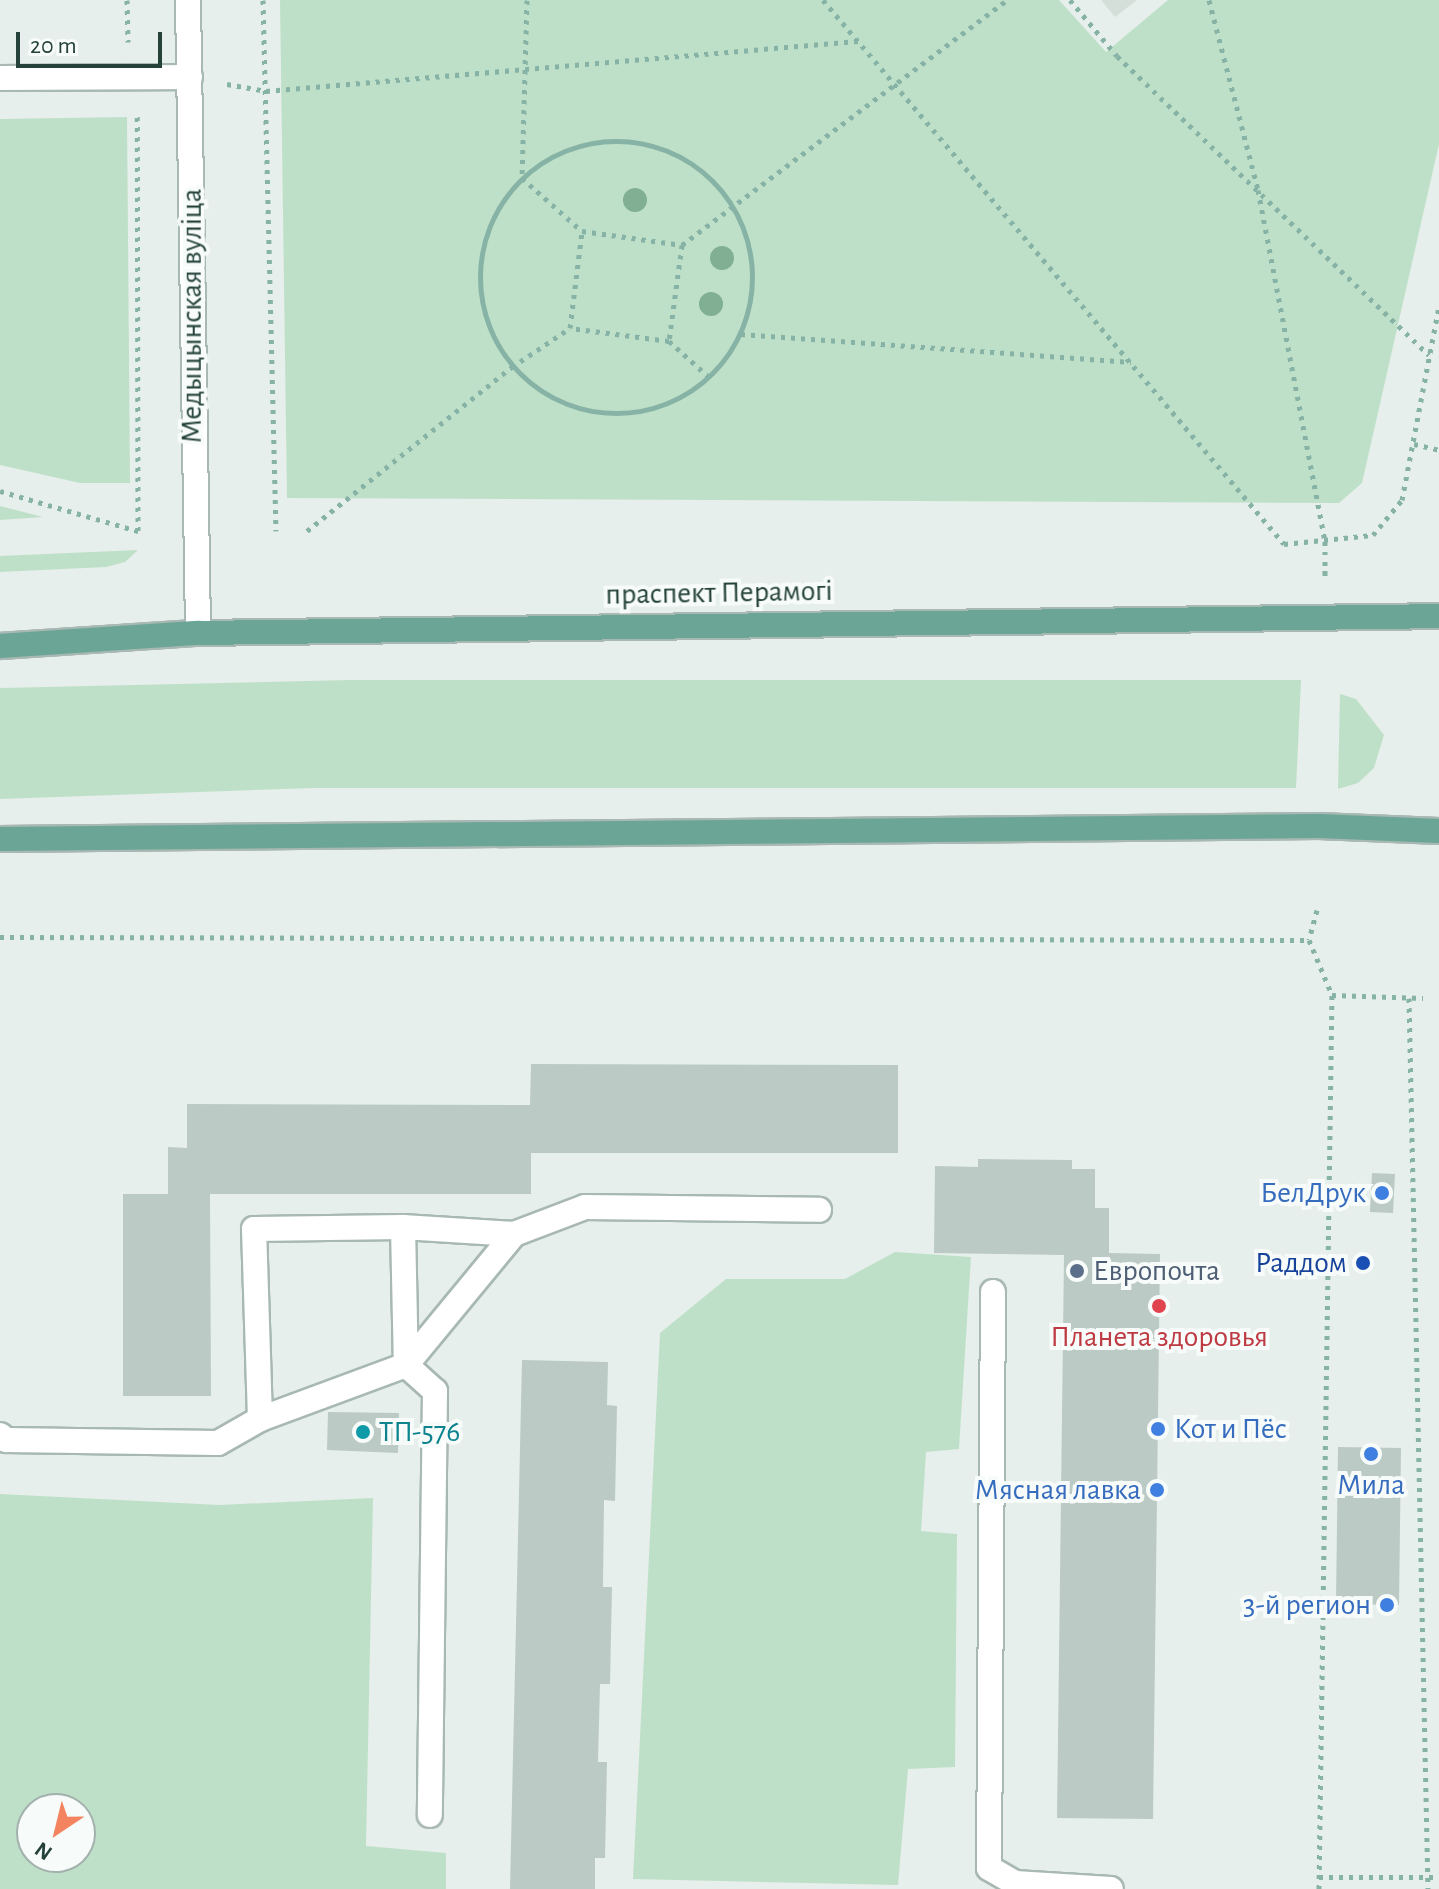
<!DOCTYPE html>
<meta charset="utf-8">
<style>
body{margin:0}
#map{position:relative;width:1439px;height:1889px;overflow:hidden;background:#e6efeb;font-family:"Alegreya Sans",sans-serif}
div>[style]{position:absolute}
.built>*{inset:0;background:#d4dfda}
.green>*{inset:0;background:#bfe0c8}
.building>*{inset:0;background:#bbcac4}
.path>*{height:5px;margin-top:-2.5px;transform-origin:0;background:repeating-linear-gradient(90deg,#86b3a5 0 4px,transparent 0 10px)}
.path>.ring{margin:-2.5px;padding:0;box-sizing:content-box;background:none;border:5px solid #86b3a5;border-radius:50%}
.roads{filter:drop-shadow(2px 0 #a8b8b2) drop-shadow(-2px 0 #a8b8b2) drop-shadow(0 2px #a8b8b2) drop-shadow(0 -2px #a8b8b2)}
.minor>*{height:24px;margin:-12px;padding:0 12px;transform-origin:12px;border-radius:12px;background:#fff}
.major>*{height:24px;margin:-12px;padding:0 12px;transform-origin:12px;border-radius:12px;background:#6aa596}
.trees>*{width:24px;height:24px;margin:-12px;border-radius:50%;background:#80af93}
.dots>*{width:22px;height:22px;translate:-50% -50%;box-sizing:border-box;border:4px solid #f7fbf9;border-radius:50%}
span{translate:-50% -50%;white-space:nowrap;text-align:center;line-height:1.15;-webkit-text-stroke:8px #f7fbf9;paint-order:stroke}
.street-label{font-size:30px;color:#24423a}
.shop-label{font-size:30px;color:#366cbe}
.right{translate:-100% -50%;text-align:right}
.left{translate:0 -50%;text-align:left}
.transit-label{font-size:30px;color:#164399}
.service-label{font-size:30px;color:#4e5e75}
.health-label{font-size:30px;color:#be3a42}
.culture-label{font-size:30px;color:#0d838f}
.north{position:absolute;left:16px;top:1793px;width:80px;height:80px;box-sizing:border-box;background:#f7fbf9;border:2px solid #a3b1ad;border-radius:50%;rotate:215deg;font-size:22px;font-weight:700;line-height:32px;text-align:center;color:#24423a}
.north::after{content:'';display:block;margin:auto;width:28px;height:36px;background:#f4845f;clip-path:polygon(50% 0,100% 100%,50% 72%,0 100%)}
.scale{position:absolute;left:16px;top:32px;width:146px;height:36px;box-sizing:border-box;border:4px solid #24423a;border-top:0;padding-left:10px;font-size:24px;line-height:28px;white-space:nowrap;color:#24423a;-webkit-text-stroke:6px #f7fbf9;paint-order:stroke}
</style>
<div id="map">
<div class="built">
<i style="clip-path:polygon(1101px 0,1137px 0,1115px 17px)"></i>
</div>
<div class="green">
<i style="clip-path:polygon(280px 0,1059px 0,1106px 52px,1168px 0,1439px 0,1439px 144px,1362px 483px,1339px 503px,287px 498px)"></i>
<i style="clip-path:polygon(127px 117px,130px 483px,80px 483px,0 465px,0 119px)"></i>
<i style="clip-path:polygon(0 506px,43px 517px,0 520px)"></i>
<i style="clip-path:polygon(138px 550px,125px 562px,106px 567px,0 572px,0 556px)"></i>
<i style="clip-path:polygon(350px 680px,1301px 680px,1296px 788px,314px 788px,0 799px,0 688px)"></i>
<i style="clip-path:polygon(1340px 694px,1356px 699px,1384px 735px,1374px 768px,1358px 783px,1338px 789px)"></i>
<i style="clip-path:polygon(895px 1252px,971px 1257px,959px 1449px,926px 1452px,921px 1531px,957px 1534px,955px 1767px,908px 1769px,898px 1885px,633px 1879px,660px 1333px,726px 1279px,845px 1279px)"></i>
<i style="clip-path:polygon(evenodd,0 1494px,219px 1505px,373px 1498px,366px 1846px,446px 1853px,446px 1889px,0 1889px,0 1494px,32px 1809px,80px 1809px,80px 1857px,32px 1857px,32px 1809px)"></i>
</div>
<div class="building">
<i style="clip-path:polygon(531px 1064px,898px 1065px,898px 1153px,531px 1153px,531px 1194px,210px 1194px,211px 1396px,123px 1396px,123px 1194px,168px 1194px,168px 1147px,187px 1148px,187px 1104px,530px 1105px)"></i>
<i style="clip-path:polygon(978px 1159px,1072px 1160px,1072px 1169px,1095px 1169px,1095px 1208px,1109px 1208px,1109px 1253px,1160px 1254px,1153px 1819px,1057px 1818px,1064px 1255px,934px 1253px,935px 1166px,978px 1167px)"></i>
<i style="clip-path:polygon(1372px 1173px,1395px 1174px,1393px 1213px,1370px 1212px)"></i>
<i style="clip-path:polygon(522px 1360px,608px 1362px,607px 1405px,617px 1406px,615px 1501px,604px 1500px,603px 1587px,612px 1587px,610px 1684px,600px 1684px,598px 1762px,607px 1762px,605px 1858px,595px 1858px,595px 1889px,510px 1889px)"></i>
<i style="clip-path:polygon(328px 1412px,399px 1413px,398px 1453px,327px 1450px)"></i>
<i style="clip-path:polygon(1338px 1447px,1401px 1448px,1399px 1605px,1336px 1604px)"></i>
</div>
<div class="path">
<i style="left:127px;top:0;width:42px;rotate:88.6deg"></i>
<i style="left:263px;top:0;width:531px;rotate:88.6deg"></i>
<i style="left:527px;top:0;width:178px;rotate:91.6deg"></i>
<i style="left:522px;top:178px;width:80px;rotate:41.5deg"></i>
<i style="left:823px;top:0;width:713px;rotate:49.72deg"></i>
<i style="left:1284px;top:544px;width:89px;rotate:-5.8deg"></i>
<i style="left:1373px;top:535px;width:45px;rotate:-50.4deg"></i>
<i style="left:1402px;top:500px;width:197px;rotate:-79.2deg"></i>
<i style="left:1070px;top:0;width:73px;rotate:50deg"></i>
<i style="left:1117px;top:56px;width:432px;rotate:43.8deg"></i>
<i style="left:1209px;top:0;width:196px;rotate:75.5deg"></i>
<i style="left:1258px;top:190px;width:357px;rotate:79.2deg"></i>
<i style="left:1325px;top:541px;width:35px;rotate:90deg"></i>
<i style="left:227px;top:84px;width:40px;rotate:10deg"></i>
<i style="left:266px;top:91px;width:594px;rotate:-4.83deg"></i>
<i class="ring" style="left:480px;top:141px;width:267px;height:267px"></i>
<i style="left:682px;top:245px;width:97px;rotate:97.7deg"></i>
<i style="left:669px;top:341px;width:100px;rotate:-172.5deg"></i>
<i style="left:570px;top:328px;width:98px;rotate:-82.9deg"></i>
<i style="left:582px;top:231px;width:101px;rotate:8deg"></i>
<i style="left:682px;top:245px;width:407px;rotate:-37deg"></i>
<i style="left:741px;top:334px;width:391px;rotate:4.1deg"></i>
<i style="left:669px;top:341px;width:55px;rotate:42.1deg"></i>
<i style="left:1414px;top:444px;width:26px;rotate:13deg"></i>
<i style="left:0;top:491px;width:144px;rotate:16.2deg"></i>
<i style="left:138px;top:531px;width:419px;rotate:-90.1deg"></i>
<i style="left:307px;top:531px;width:263px;rotate:-38.7deg"></i>
<i style="left:512px;top:367px;width:70px;rotate:-33.9deg"></i>
<i style="left:1317px;top:910px;width:31px;rotate:105deg"></i>
<i style="left:1309px;top:940px;width:60px;rotate:67.3deg"></i>
<i style="left:1332px;top:995px;width:91px;rotate:1.9deg"></i>
<i style="left:0;top:937px;width:1309px;rotate:0.13deg"></i>
<i style="left:1409px;top:998px;width:891px;rotate:88.78deg"></i>
<i style="left:1319px;top:1877px;width:118px"></i>
<i style="left:1319px;top:1889px;width:894px;rotate:-89.17deg"></i>
</div>
<div class="roads">
<div class="minor">
<i style="left:188px;top:0;width:633px;rotate:89.09deg"></i>
<i style="left:0;top:78px;width:190px;rotate:-0.3deg"></i>
<i style="left:403px;top:1227px;width:138px;rotate:88.8deg"></i>
<i style="left:406px;top:1365px;width:39px;rotate:42deg"></i>
<i style="left:435px;top:1391px;width:424px;rotate:90.7deg"></i>
<i style="left:993px;top:1292px;width:576px;rotate:90.4deg"></i>
<i style="left:989px;top:1868px;width:30px;rotate:30deg"></i>
<i style="left:1015px;top:1883px;width:96px;rotate:3.6deg"></i>
<i style="left:260px;top:1419px;width:190px;rotate:-91.8deg"></i>
<i style="left:254px;top:1229px;width:149px;rotate:-0.8deg"></i>
<i style="left:403px;top:1227px;width:111px;rotate:3.6deg"></i>
<i style="left:0;top:1435px;width:8px;rotate:40deg"></i>
<i style="left:6px;top:1440px;width:212px;rotate:0.8deg"></i>
<i style="left:218px;top:1443px;width:48px;rotate:-29.7deg"></i>
<i style="left:260px;top:1419px;width:156px;rotate:-20.3deg"></i>
<i style="left:406px;top:1365px;width:170px;rotate:-50.5deg"></i>
<i style="left:514px;top:1234px;width:76px;rotate:-20.8deg"></i>
<i style="left:585px;top:1207px;width:234px;rotate:0.7deg"></i>
</div>
<div class="major">
<i style="left:0;top:646px;width:198px;rotate:-3.8deg"></i>
<i style="left:198px;top:633px;width:1241px;rotate:-0.78deg"></i>
<i style="left:0;top:839px;width:1319px;rotate:-0.56deg"></i>
<i style="left:1319px;top:826px;width:120px;rotate:2.4deg"></i>
</div>
</div>
<div class="trees">
<i style="left:635px;top:200px"></i>
<i style="left:722px;top:258px"></i>
<i style="left:711px;top:304px"></i>
</div>
<div class="dots">
<i style="left:1382px;top:1193px;background:#3f7fe0"></i>
<i style="left:1363px;top:1263px;background:#1a4fb4"></i>
<i style="left:1077px;top:1271px;background:#5c6f8a"></i>
<i style="left:1159px;top:1306px;background:#e0444e"></i>
<i style="left:1158px;top:1429px;background:#3f7fe0"></i>
<i style="left:363px;top:1432px;background:#0f9aa8"></i>
<i style="left:1371px;top:1454px;background:#3f7fe0"></i>
<i style="left:1157px;top:1490px;background:#3f7fe0"></i>
<i style="left:1387px;top:1605px;background:#3f7fe0"></i>
</div>
<div class="street-label">
<span style="left:192px;top:316px;rotate:-90deg">Медыцынская вуліца</span>
<span style="left:719px;top:593px;rotate:-1deg">праспект Перамогі</span>
</div>
<div class="shop-label">
<span class="right" style="left:1366px;top:1193px">БелДрук</span>
<span class="left" style="left:1174px;top:1429px">Кот и Пёс</span>
<span style="left:1371px;top:1485px">Мила</span>
<span class="right" style="left:1141px;top:1490px">Мясная лавка</span>
<span class="right" style="left:1371px;top:1605px">3-й регион</span>
</div>
<div class="transit-label">
<span class="right" style="left:1347px;top:1263px">Раддом</span>
</div>
<div class="service-label">
<span class="left" style="left:1093px;top:1271px">Европочта</span>
</div>
<div class="health-label">
<span style="left:1159px;top:1337px">Планета здоровья</span>
</div>
<div class="culture-label">
<span class="left" style="left:379px;top:1432px">ТП-576</span>
</div>
<div class="north">N</div>
<div class="scale">20 m</div>
</div>
